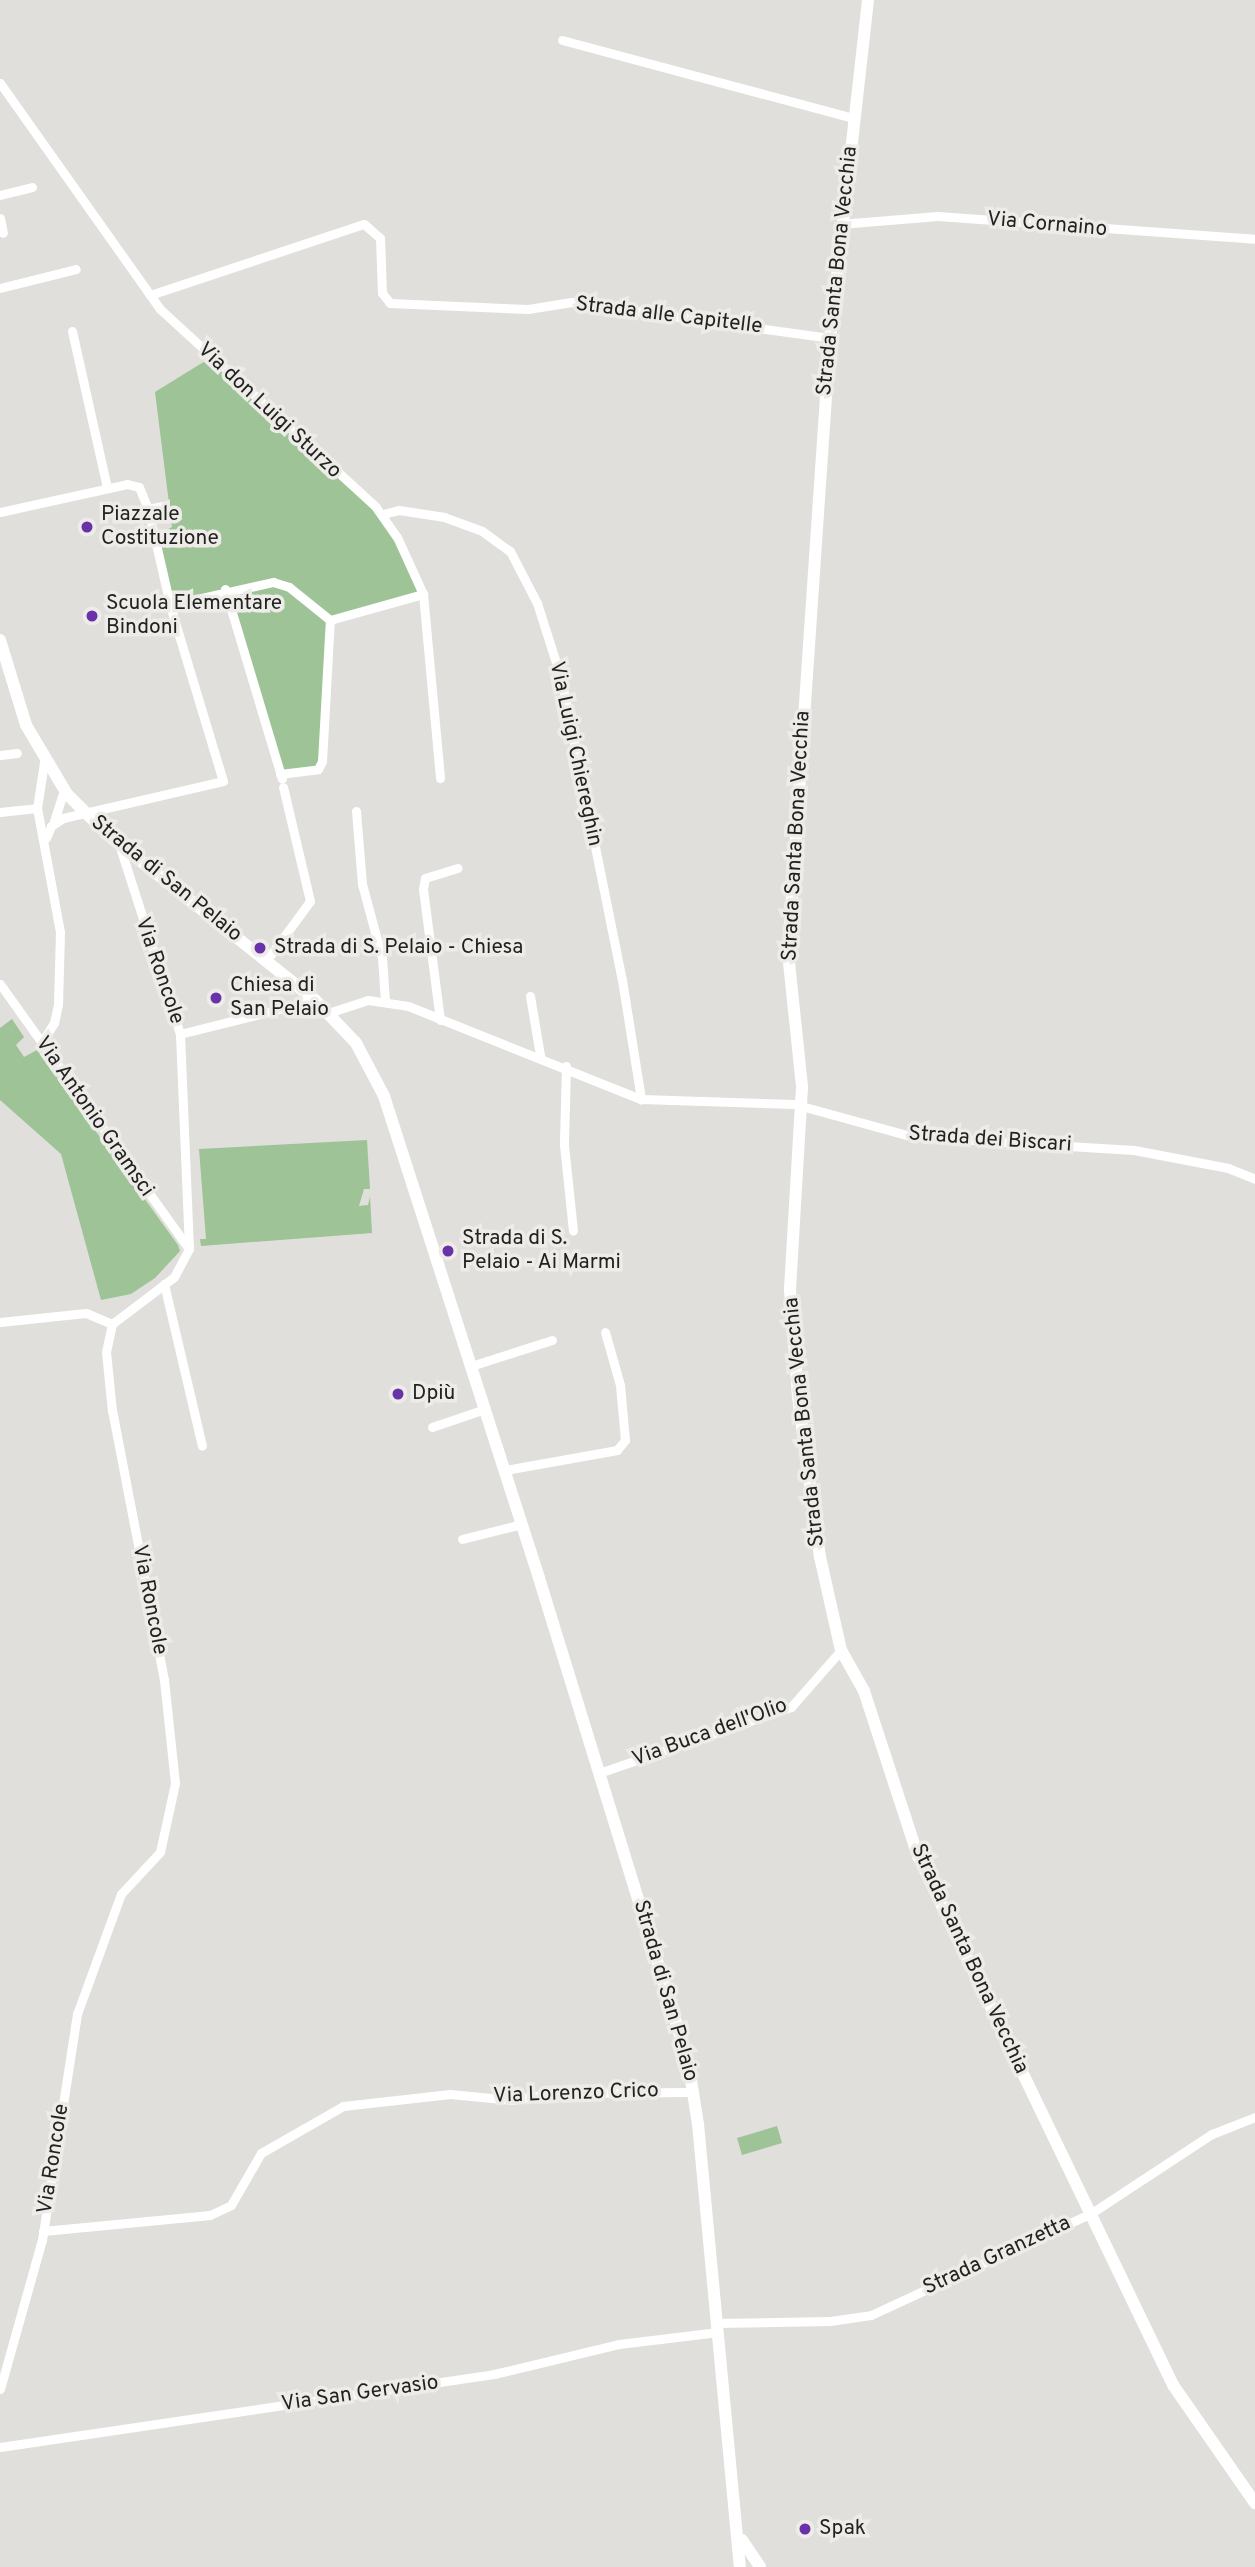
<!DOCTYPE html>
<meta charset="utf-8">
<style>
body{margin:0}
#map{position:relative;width:1255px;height:2567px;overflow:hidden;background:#e0dfdb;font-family:Overpass,sans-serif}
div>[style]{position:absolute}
.green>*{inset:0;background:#9dc396}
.street>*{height:9px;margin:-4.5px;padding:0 4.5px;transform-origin:4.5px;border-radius:4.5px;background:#fff}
.secondary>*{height:12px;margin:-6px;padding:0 6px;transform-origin:6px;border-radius:6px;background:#fff}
.dots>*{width:19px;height:19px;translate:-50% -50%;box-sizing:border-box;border:4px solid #edece8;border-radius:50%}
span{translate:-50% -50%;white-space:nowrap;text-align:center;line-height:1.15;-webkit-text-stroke:7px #edece8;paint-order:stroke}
.street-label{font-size:21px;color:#222220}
.poi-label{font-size:21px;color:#222220}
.left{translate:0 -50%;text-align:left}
</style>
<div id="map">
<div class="green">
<i style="clip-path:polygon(210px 358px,383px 514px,423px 594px,330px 620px,318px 769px,280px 774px,225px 591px,170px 605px,155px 537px,172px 527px,155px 392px)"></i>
<i style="clip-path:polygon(12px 1019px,24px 1037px,16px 1045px,24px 1057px,37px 1050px,178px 1245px,180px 1251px,155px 1278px,131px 1294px,101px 1300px,61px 1154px,0 1100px,0 1028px)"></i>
<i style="clip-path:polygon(367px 1140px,370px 1189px,364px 1189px,359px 1206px,368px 1205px,370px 1197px,372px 1233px,201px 1246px,200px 1239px,206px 1239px,199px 1149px)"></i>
<i style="clip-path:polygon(777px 2126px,782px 2143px,742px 2155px,737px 2138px)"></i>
</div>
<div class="street">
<i style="left:562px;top:40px;width:301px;rotate:15deg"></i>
<i style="left:0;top:83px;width:277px;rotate:54.7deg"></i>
<i style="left:160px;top:309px;width:292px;rotate:42.5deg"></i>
<i style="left:375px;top:506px;width:38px;rotate:55deg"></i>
<i style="left:397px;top:537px;width:63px;rotate:65.5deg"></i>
<i style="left:423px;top:594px;width:185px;rotate:84.7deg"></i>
<i style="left:0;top:195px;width:33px;rotate:-14deg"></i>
<i style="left:0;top:218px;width:15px;rotate:79deg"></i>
<i style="left:840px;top:224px;width:98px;rotate:-4.7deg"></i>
<i style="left:938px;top:216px;width:318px;rotate:4.1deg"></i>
<i style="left:0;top:288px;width:78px;rotate:-14deg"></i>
<i style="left:150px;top:295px;width:225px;rotate:-18.4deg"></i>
<i style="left:364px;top:224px;width:21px;rotate:41deg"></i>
<i style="left:380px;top:238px;width:55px;rotate:87.9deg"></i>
<i style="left:382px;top:293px;width:13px;rotate:51deg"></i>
<i style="left:390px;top:303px;width:138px;rotate:2.5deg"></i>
<i style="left:528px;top:309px;width:44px;rotate:-9.2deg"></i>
<i style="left:571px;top:302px;width:261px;rotate:7.9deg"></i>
<i style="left:72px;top:331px;width:161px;rotate:77.4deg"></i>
<i style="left:0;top:512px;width:130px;rotate:-12.4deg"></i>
<i style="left:127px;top:484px;width:12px;rotate:14deg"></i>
<i style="left:139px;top:487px;width:24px;rotate:68deg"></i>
<i style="left:148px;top:509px;width:14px;rotate:-12deg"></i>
<i style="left:383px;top:514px;width:16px;rotate:-14deg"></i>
<i style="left:399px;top:510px;width:46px;rotate:8.8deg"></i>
<i style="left:444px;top:517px;width:40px;rotate:20.2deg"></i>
<i style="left:482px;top:531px;width:34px;rotate:36deg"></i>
<i style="left:510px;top:551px;width:59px;rotate:62.6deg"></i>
<i style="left:537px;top:603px;width:79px;rotate:72.3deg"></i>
<i style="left:561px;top:678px;width:308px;rotate:78.6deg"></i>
<i style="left:622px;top:980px;width:121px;rotate:80.9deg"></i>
<i style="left:225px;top:589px;width:198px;rotate:73.3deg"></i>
<i style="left:170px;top:605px;width:106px;rotate:-12.6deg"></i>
<i style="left:273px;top:582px;width:17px;rotate:17deg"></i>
<i style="left:289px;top:587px;width:53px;rotate:38.8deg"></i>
<i style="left:330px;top:620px;width:97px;rotate:-15.6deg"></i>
<i style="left:0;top:755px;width:17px;rotate:-7deg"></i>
<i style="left:280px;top:774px;width:38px;rotate:-7deg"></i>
<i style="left:318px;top:769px;width:9px;rotate:-63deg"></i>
<i style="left:322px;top:761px;width:141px;rotate:-86.8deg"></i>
<i style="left:356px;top:811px;width:73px;rotate:85.3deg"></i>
<i style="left:362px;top:884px;width:77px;rotate:74.9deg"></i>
<i style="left:382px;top:958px;width:43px;rotate:86deg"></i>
<i style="left:0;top:812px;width:37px;rotate:-6deg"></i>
<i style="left:54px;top:821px;width:33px;rotate:-72deg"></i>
<i style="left:46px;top:838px;width:13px;rotate:-67deg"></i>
<i style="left:51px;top:826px;width:14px;rotate:-34deg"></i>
<i style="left:63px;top:818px;width:164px;rotate:-13deg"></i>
<i style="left:223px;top:781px;width:184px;rotate:-106.8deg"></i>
<i style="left:170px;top:605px;width:98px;rotate:-102.9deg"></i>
<i style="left:266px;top:961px;width:74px;rotate:-53.7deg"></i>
<i style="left:310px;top:901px;width:117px;rotate:-103.3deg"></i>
<i style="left:0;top:984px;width:325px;rotate:54.5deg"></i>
<i style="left:530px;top:996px;width:60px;rotate:80.4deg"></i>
<i style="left:328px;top:1013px;width:42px;rotate:-18deg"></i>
<i style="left:368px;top:1000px;width:40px;rotate:8.5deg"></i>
<i style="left:408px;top:1006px;width:251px;rotate:21.8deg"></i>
<i style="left:641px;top:1099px;width:153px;rotate:1.9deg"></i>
<i style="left:794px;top:1104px;width:120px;rotate:15.4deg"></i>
<i style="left:910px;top:1136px;width:224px;rotate:3.6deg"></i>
<i style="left:1134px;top:1150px;width:96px;rotate:10.8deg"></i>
<i style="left:1228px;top:1168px;width:29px;rotate:22deg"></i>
<i style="left:440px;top:1020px;width:132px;rotate:-97.4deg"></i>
<i style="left:423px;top:889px;width:11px;rotate:-80deg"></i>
<i style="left:425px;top:878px;width:34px;rotate:-17deg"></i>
<i style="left:180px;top:1034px;width:139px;rotate:-14.1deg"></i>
<i style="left:42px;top:1042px;width:22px;rotate:-58deg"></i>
<i style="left:54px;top:1023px;width:19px;rotate:-78deg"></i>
<i style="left:58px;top:1004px;width:72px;rotate:-88.4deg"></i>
<i style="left:60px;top:932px;width:126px;rotate:-100.5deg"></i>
<i style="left:37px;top:808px;width:47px;rotate:-81.3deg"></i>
<i style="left:566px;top:1066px;width:79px;rotate:91.5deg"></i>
<i style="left:564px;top:1145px;width:86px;rotate:84deg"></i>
<i style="left:164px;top:1284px;width:166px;rotate:76.8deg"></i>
<i style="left:0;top:1322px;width:86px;rotate:-6deg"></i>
<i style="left:86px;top:1313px;width:28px;rotate:23deg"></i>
<i style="left:471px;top:1366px;width:85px;rotate:-17.8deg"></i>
<i style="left:432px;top:1427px;width:56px;rotate:-18.8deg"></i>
<i style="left:505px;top:1470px;width:114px;rotate:-10.1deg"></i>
<i style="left:617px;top:1450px;width:13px;rotate:-51deg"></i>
<i style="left:625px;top:1440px;width:55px;rotate:-95.2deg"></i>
<i style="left:620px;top:1385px;width:55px;rotate:-105.8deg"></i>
<i style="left:462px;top:1539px;width:62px;rotate:-14deg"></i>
<i style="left:599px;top:1773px;width:203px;rotate:-19deg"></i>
<i style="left:791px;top:1707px;width:76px;rotate:-48.7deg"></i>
<i style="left:43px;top:2231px;width:168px;rotate:-5.5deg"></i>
<i style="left:210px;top:2215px;width:23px;rotate:-25deg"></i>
<i style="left:231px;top:2205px;width:60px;rotate:-60deg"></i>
<i style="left:261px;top:2153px;width:95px;rotate:-29.8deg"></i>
<i style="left:343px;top:2106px;width:108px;rotate:-6.4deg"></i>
<i style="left:450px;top:2094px;width:62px;rotate:5.5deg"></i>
<i style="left:512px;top:2100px;width:43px;rotate:-9.5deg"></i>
<i style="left:554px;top:2093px;width:140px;rotate:-0.4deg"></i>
<i style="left:717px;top:2323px;width:113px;rotate:-1deg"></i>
<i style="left:830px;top:2321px;width:41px;rotate:-8.3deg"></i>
<i style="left:871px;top:2315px;width:241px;rotate:-24.8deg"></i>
<i style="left:1090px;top:2214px;width:146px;rotate:-33.3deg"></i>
<i style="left:1212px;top:2134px;width:46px;rotate:-21.6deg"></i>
<i style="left:0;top:2389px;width:155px;rotate:-74.3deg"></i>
<i style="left:42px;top:2240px;width:229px;rotate:-81.2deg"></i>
<i style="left:77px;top:2014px;width:128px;rotate:-69.9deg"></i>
<i style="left:121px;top:1894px;width:57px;rotate:-47.1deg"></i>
<i style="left:160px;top:1852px;width:71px;rotate:-77.7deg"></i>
<i style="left:175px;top:1783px;width:104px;rotate:-96.1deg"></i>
<i style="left:164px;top:1680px;width:274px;rotate:-100.9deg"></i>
<i style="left:112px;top:1411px;width:59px;rotate:-95.8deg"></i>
<i style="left:106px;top:1352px;width:29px;rotate:-78deg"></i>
<i style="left:112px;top:1324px;width:78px;rotate:-37.2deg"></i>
<i style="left:174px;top:1277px;width:32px;rotate:-62deg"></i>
<i style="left:189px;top:1249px;width:215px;rotate:-92.4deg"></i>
<i style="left:180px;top:1034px;width:200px;rotate:-107.8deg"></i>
<i style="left:0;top:2447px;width:499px;rotate:-8.4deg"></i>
<i style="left:494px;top:2374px;width:129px;rotate:-13.5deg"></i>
<i style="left:619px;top:2344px;width:100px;rotate:-6.9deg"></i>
</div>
<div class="secondary">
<i style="left:868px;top:0;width:340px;rotate:96.4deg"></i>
<i style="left:830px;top:338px;width:616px;rotate:93.91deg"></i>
<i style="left:788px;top:953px;width:135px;rotate:84deg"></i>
<i style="left:802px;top:1087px;width:203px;rotate:93.4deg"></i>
<i style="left:790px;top:1290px;width:107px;rotate:85.7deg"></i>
<i style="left:798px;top:1397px;width:162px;rotate:82.2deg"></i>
<i style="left:820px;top:1557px;width:95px;rotate:77.3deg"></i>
<i style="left:841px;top:1650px;width:47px;rotate:60.7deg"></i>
<i style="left:864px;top:1691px;width:174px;rotate:71.9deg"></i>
<i style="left:918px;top:1856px;width:587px;rotate:64.26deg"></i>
<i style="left:1173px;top:2385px;width:144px;rotate:55.2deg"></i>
<i style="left:0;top:640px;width:89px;rotate:73deg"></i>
<i style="left:26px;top:725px;width:80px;rotate:59.3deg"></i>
<i style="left:67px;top:794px;width:57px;rotate:45deg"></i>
<i style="left:107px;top:834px;width:266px;rotate:38.6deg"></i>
<i style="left:315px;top:1000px;width:59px;rotate:46.4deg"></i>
<i style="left:356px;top:1043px;width:60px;rotate:62.2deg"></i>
<i style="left:384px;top:1096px;width:506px;rotate:72.17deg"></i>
<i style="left:539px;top:1578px;width:505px;rotate:72.86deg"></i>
<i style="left:688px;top:2061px;width:64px;rotate:81deg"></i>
<i style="left:698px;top:2124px;width:445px;rotate:84.6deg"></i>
<i style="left:742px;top:2540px;width:32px;rotate:56deg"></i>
</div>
<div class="dots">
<i style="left:87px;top:527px;background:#6a32a9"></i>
<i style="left:92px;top:616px;background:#6a32a9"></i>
<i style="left:260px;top:948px;background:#6a32a9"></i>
<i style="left:216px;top:998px;background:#6a32a9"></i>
<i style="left:448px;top:1251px;background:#6a32a9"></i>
<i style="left:398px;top:1394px;background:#6a32a9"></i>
<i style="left:805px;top:2529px;background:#6a32a9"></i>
</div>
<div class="street-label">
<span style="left:1047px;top:225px;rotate:5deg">Via Cornaino</span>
<span style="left:838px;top:271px;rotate:-84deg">Strada Santa Bona Vecchia</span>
<span style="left:669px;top:316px;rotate:7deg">Strada alle Capitelle</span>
<span style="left:269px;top:411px;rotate:43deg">Via don Luigi Sturzo</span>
<span style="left:575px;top:754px;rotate:78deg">Via Luigi Chiereghin</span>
<span style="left:797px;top:836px;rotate:-87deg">Strada Santa Bona Vecchia</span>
<span style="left:166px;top:879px;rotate:39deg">Strada di San Pelaio</span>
<span style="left:159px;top:971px;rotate:71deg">Via Roncole</span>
<span style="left:94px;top:1117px;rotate:55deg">Via Antonio Gramsci</span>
<span style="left:990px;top:1140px;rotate:4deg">Strada dei Biscari</span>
<span style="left:805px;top:1422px;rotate:-96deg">Strada Santa Bona Vecchia</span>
<span style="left:149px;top:1600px;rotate:79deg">Via Roncole</span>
<span style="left:710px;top:1733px;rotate:-20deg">Via Buca dell'Olio</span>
<span style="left:969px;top:1959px;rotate:65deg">Strada Santa Bona Vecchia</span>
<span style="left:665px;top:1991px;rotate:74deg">Strada di San Pelaio</span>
<span style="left:576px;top:2094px;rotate:-2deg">Via Lorenzo Crico</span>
<span style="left:54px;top:2159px;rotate:-81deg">Via Roncole</span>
<span style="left:997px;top:2256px;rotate:-25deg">Strada Granzetta</span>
<span style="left:360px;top:2394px;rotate:-8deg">Via San Gervasio</span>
</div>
<div class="poi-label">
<span class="left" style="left:101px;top:527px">Piazzale<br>Costituzione</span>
<span class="left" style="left:106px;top:616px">Scuola Elementare<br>Bindoni</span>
<span class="left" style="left:274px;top:948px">Strada di S. Pelaio - Chiesa</span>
<span class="left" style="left:230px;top:998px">Chiesa di<br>San Pelaio</span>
<span class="left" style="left:462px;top:1251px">Strada di S.<br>Pelaio - Ai Marmi</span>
<span class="left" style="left:412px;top:1394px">Dpiù</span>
<span class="left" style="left:819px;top:2529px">Spak</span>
</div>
</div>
